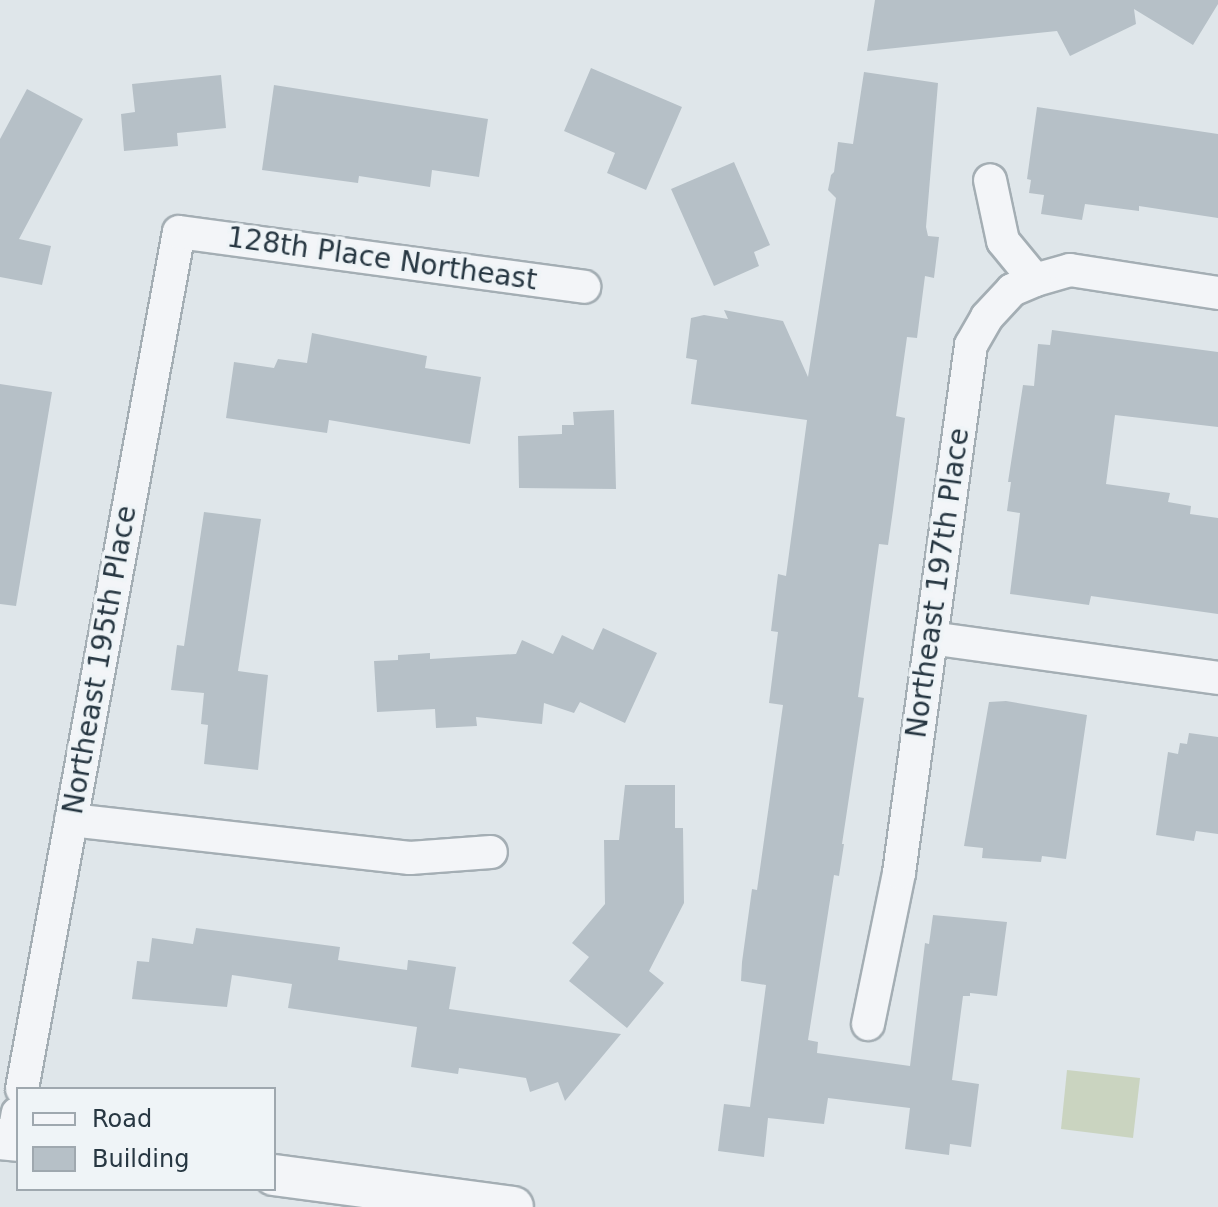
<!DOCTYPE html>
<style>
body{margin:0}
#map{position:relative;width:1218px;height:1207px;overflow:hidden;background:#dfe6ea;font-family:"DejaVu Sans",sans-serif}
div>[style]{position:absolute}
.green>*{inset:0;background:#cad4c0}
.building>*{inset:0;background:#b6c0c7}
.roads{filter:drop-shadow(2px 0 #a4aeb4) drop-shadow(-2px 0 #a4aeb4) drop-shadow(0 2px #a4aeb4) drop-shadow(0 -2px #a4aeb4)}
.minor>*{height:32px;margin:-16px;padding:0 16px;transform-origin:16px;border-radius:16px;background:#f3f5f8}
.tertiary>*{height:40px;margin:-20px;padding:0 20px;transform-origin:20px;border-radius:20px;background:#f3f5f8}
span{translate:-50% -50%;white-space:nowrap;text-align:center;line-height:1.15;-webkit-text-stroke:7px #eff4f7;paint-order:stroke}
.street-label{font-size:28px;color:#273742}
.legend{position:absolute;left:16px;top:1087px;width:260px;height:104px;box-sizing:border-box;background:#eff4f7;border:2px solid #9fa8af;margin:0;padding:10px 14px;list-style:none;font-size:24px;color:#273742}
.legend li{display:flex;align-items:center;gap:16px;height:40px}
.legend b{width:40px;border:2px solid #9fa8af}
</style>
<div id="map">
<div class="green">
<i style="clip-path:polygon(1067px 1070px,1140px 1078px,1133px 1138px,1061px 1129px)"></i>
</div>
<div class="building">
<i style="clip-path:polygon(875px 0,1218px 0,1218px 4px,1193px 45px,1134px 9px,1136px 24px,1070px 56px,1057px 31px,867px 51px)"></i>
<i style="clip-path:polygon(591px 68px,682px 107px,646px 190px,607px 173px,615px 153px,564px 131px)"></i>
<i style="clip-path:polygon(864px 72px,938px 83px,926px 227px,928px 236px,939px 237px,934px 278px,925px 276px,917px 338px,907px 337px,896px 416px,905px 418px,893px 510px,888px 545px,879px 544px,858px 697px,864px 698px,842px 844px,844px 844px,839px 876px,834px 875px,808px 1040px,818px 1042px,817px 1053px,910px 1066px,925px 943px,929px 944px,933px 915px,1007px 922px,997px 996px,970px 993px,970px 996px,963px 996px,952px 1080px,979px 1084px,971px 1147px,950px 1144px,949px 1155px,905px 1149px,910px 1108px,828px 1098px,824px 1124px,768px 1118px,764px 1157px,718px 1151px,724px 1104px,750px 1107px,766px 985px,741px 981px,742px 962px,752px 889px,757px 890px,783px 705px,769px 703px,778px 632px,771px 631px,778px 574px,786px 576px,807px 420px,691px 404px,697px 360px,686px 358px,691px 318px,704px 315px,728px 319px,724px 310px,783px 321px,808px 377px,836px 198px,828px 190px,831px 175px,834px 172px,838px 142px,853px 144px)"></i>
<i style="clip-path:polygon(221px 75px,226px 128px,177px 133px,178px 146px,124px 151px,121px 114px,135px 112px,132px 84px)"></i>
<i style="clip-path:polygon(274px 85px,488px 119px,479px 177px,432px 170px,430px 187px,359px 176px,358px 183px,262px 170px)"></i>
<i style="clip-path:polygon(27px 89px,83px 119px,19px 239px,51px 246px,42px 285px,0 277px,0 139px)"></i>
<i style="clip-path:polygon(1037px 107px,1218px 134px,1218px 218px,1139px 206px,1139px 211px,1085px 204px,1082px 220px,1041px 214px,1044px 195px,1029px 193px,1031px 180px,1027px 179px)"></i>
<i style="clip-path:polygon(734px 162px,770px 245px,754px 252px,759px 266px,714px 286px,671px 189px)"></i>
<i style="clip-path:polygon(1052px 330px,1218px 352px,1218px 427px,1115px 415px,1106px 484px,1170px 493px,1168px 502px,1191px 506px,1190px 514px,1218px 518px,1218px 614px,1091px 596px,1089px 605px,1010px 594px,1020px 513px,1007px 511px,1011px 482px,1008px 482px,1023px 385px,1034px 386px,1038px 344px,1050px 345px)"></i>
<i style="clip-path:polygon(312px 333px,427px 356px,425px 368px,481px 377px,470px 444px,329px 420px,327px 433px,226px 418px,234px 362px,274px 368px,278px 359px,307px 363px)"></i>
<i style="clip-path:polygon(0 384px,52px 392px,16px 606px,0 604px)"></i>
<i style="clip-path:polygon(614px 410px,616px 489px,519px 488px,518px 436px,562px 434px,562px 425px,574px 425px,573px 412px)"></i>
<i style="clip-path:polygon(204px 512px,261px 519px,238px 671px,268px 675px,258px 770px,204px 764px,208px 725px,201px 724px,204px 693px,171px 690px,177px 645px,184px 646px)"></i>
<i style="clip-path:polygon(603px 628px,657px 653px,625px 723px,580px 702px,574px 713px,544px 703px,542px 724px,476px 717px,477px 726px,436px 728px,435px 709px,377px 712px,374px 661px,398px 660px,398px 655px,430px 653px,430px 659px,516px 654px,522px 640px,553px 654px,562px 635px,593px 650px)"></i>
<i style="clip-path:polygon(1006px 701px,1087px 715px,1066px 859px,1042px 856px,1041px 862px,982px 858px,983px 848px,964px 846px,989px 702px)"></i>
<i style="clip-path:polygon(1189px 733px,1218px 737px,1218px 834px,1196px 831px,1194px 841px,1156px 835px,1168px 752px,1178px 754px,1180px 743px,1187px 744px)"></i>
<i style="clip-path:polygon(625px 785px,675px 785px,675px 828px,683px 828px,684px 903px,649px 971px,664px 983px,627px 1028px,569px 981px,589px 957px,572px 943px,605px 904px,604px 840px,619px 840px)"></i>
<i style="clip-path:polygon(196px 928px,340px 947px,338px 960px,407px 970px,408px 960px,456px 967px,449px 1009px,621px 1034px,565px 1101px,558px 1082px,530px 1092px,526px 1078px,459px 1068px,458px 1074px,411px 1067px,417px 1027px,288px 1008px,292px 984px,232px 975px,227px 1007px,132px 999px,137px 961px,149px 962px,152px 938px,193px 944px)"></i>
</div>
<div class="roads">
<div class="minor">
<i style="left:1035px;top:280px;width:36px;rotate:-16deg"></i>
<i style="left:1070px;top:270px;width:150px;rotate:8.8deg"></i>
<i style="left:931px;top:638px;width:290px;rotate:7.9deg"></i>
<i style="left:71px;top:820px;width:341px;rotate:6.4deg"></i>
<i style="left:410px;top:858px;width:81px;rotate:-4.2deg"></i>
<i style="left:868px;top:1024px;width:154px;rotate:-78.4deg"></i>
<i style="left:899px;top:873px;width:533px;rotate:-82.23deg"></i>
<i style="left:971px;top:345px;width:32px;rotate:-60deg"></i>
<i style="left:987px;top:317px;width:37px;rotate:-47deg"></i>
<i style="left:1012px;top:290px;width:25px;rotate:-23deg"></i>
<i style="left:1035px;top:280px;width:50px;rotate:-129.4deg"></i>
<i style="left:1003px;top:241px;width:62px;rotate:-102deg"></i>
<i style="left:22px;top:1089px;width:871px;rotate:-79.62deg"></i>
<i style="left:179px;top:232px;width:409px;rotate:7.7deg"></i>
<i style="left:13px;top:1140px;width:27px;rotate:-80deg"></i>
</div>
<div class="tertiary">
<i style="left:0;top:1139px;width:18px;rotate:6deg"></i>
<i style="left:274px;top:1175px;width:241px;rotate:7.6deg"></i>
</div>
</div>
<div class="street-label">
<span style="left:382px;top:259px;rotate:8deg">128th Place Northeast</span>
<span style="left:938px;top:583px;rotate:-82deg">Northeast 197th Place</span>
<span style="left:100px;top:660px;rotate:-80deg">Northeast 195th Place</span>
</div>
<ul class="legend">
<li><b style="height:10px;background:#f3f5f8"></b>Road</li>
<li><b style="height:22px;background:#b6c0c7"></b>Building</li>
</ul>
</div>
